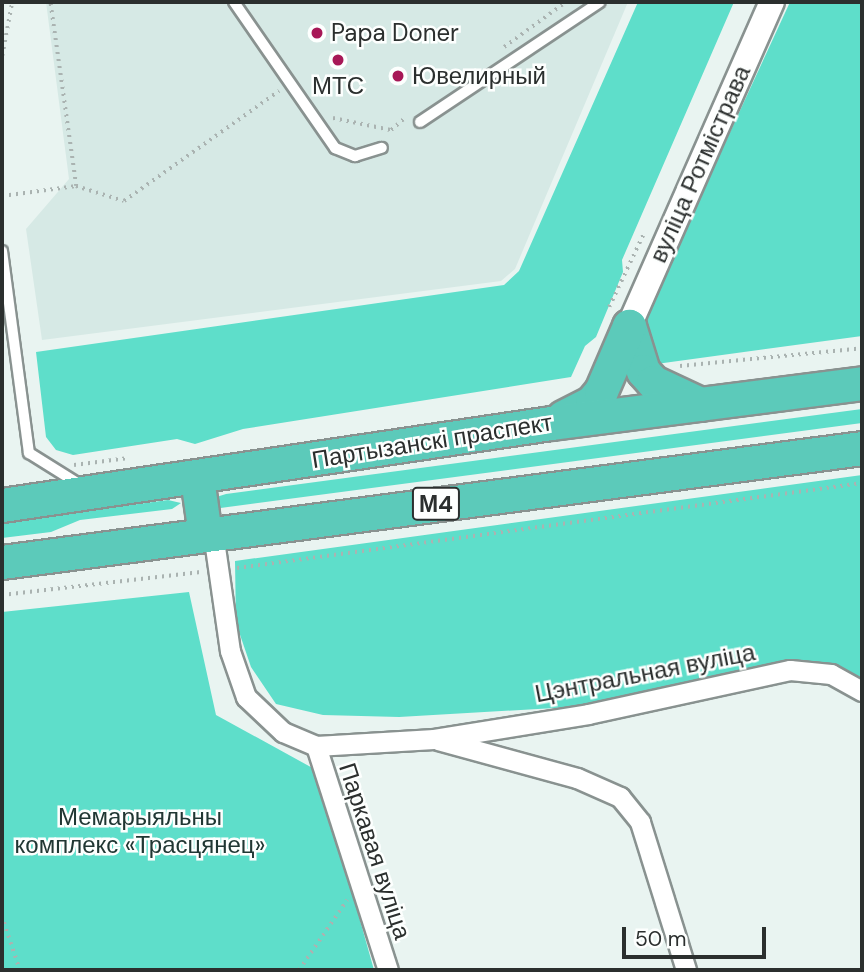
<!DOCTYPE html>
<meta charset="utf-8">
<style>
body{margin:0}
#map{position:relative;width:864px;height:972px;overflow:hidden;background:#e9f4f1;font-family:"DM Sans",sans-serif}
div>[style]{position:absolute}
.built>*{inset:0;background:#d6e9e5}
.green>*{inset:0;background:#5edeca}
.path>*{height:3.5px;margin-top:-1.75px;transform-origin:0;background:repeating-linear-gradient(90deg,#aab3b1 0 2px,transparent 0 7px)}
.roads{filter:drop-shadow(2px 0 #899290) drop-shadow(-2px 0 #899290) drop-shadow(0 2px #899290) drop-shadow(0 -2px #899290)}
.service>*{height:10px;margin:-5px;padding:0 5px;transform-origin:5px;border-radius:5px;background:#fff}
.minor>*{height:19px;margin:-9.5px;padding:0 9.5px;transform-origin:9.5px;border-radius:9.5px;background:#fff}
.tertiary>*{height:24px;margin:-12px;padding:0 12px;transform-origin:12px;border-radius:12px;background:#fff}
.trunk>*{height:33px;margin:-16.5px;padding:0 16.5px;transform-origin:16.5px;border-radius:16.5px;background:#5ccaba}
.dots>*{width:19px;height:19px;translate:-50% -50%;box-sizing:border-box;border:4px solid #fdfffe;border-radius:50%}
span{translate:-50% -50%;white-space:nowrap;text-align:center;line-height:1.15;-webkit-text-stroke:5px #fdfffe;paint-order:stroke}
.shield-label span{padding:2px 5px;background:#fdfffe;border:2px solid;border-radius:5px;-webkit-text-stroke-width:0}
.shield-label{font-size:23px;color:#2b2f2e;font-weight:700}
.poi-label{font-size:24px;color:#2b2f2e}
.left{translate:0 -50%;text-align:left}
.street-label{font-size:24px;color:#2b2f2e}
.park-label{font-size:24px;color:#203733}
.frame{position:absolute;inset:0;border:4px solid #2b2f2e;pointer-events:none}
.scale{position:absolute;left:622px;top:927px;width:144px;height:32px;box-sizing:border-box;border:4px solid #2b2f2e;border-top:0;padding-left:9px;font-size:21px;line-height:24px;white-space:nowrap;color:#2b2f2e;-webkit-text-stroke:5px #fdfffe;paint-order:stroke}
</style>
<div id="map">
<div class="built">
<i style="clip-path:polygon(46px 2px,628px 2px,515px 269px,501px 281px,42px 340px,26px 229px,69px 179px)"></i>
</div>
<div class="green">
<i style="clip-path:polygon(638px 2px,734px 2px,622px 260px,623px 272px,596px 337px,585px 346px,571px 377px,243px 429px,195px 444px,177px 439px,73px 455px,56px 450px,46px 437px,36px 352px,504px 285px,519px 271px)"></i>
<i style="clip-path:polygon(790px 2px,862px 2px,862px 336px,649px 365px,643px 321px)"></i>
<i style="clip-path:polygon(862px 409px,862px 423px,213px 509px,213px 498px,226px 494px)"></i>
<i style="clip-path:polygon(862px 475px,862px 680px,849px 671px,825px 664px,589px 706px,399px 717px,323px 715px,276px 704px,251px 667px,236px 623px,235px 561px)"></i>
<i style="clip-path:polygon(168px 500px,181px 503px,172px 509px,80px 520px,51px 532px,2px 538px,2px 522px)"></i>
<i style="clip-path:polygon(189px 592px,216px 715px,318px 771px,374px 970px,2px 970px,2px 612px)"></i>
</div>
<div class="path">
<i style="left:504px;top:47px;width:77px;rotate:-36deg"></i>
<i style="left:2px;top:56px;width:55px;rotate:-79.5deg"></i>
<i style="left:333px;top:118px;width:59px;rotate:11.7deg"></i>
<i style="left:391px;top:130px;width:20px;rotate:-41deg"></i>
<i style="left:76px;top:186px;width:50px;rotate:17.4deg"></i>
<i style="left:124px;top:201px;width:190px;rotate:-35.4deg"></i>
<i style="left:2px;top:196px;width:75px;rotate:-7.7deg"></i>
<i style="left:76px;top:186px;width:186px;rotate:-98deg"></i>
<i style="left:609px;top:307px;width:80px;rotate:-64.7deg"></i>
<i style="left:680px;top:366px;width:183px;rotate:-5.6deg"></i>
<i style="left:74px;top:465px;width:55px;rotate:-7.3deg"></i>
<i style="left:237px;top:568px;width:631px;rotate:-7.74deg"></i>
<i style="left:2px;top:595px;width:200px;rotate:-6.6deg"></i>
<i style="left:2px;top:916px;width:57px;rotate:71.6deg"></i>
<i style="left:299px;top:970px;width:85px;rotate:-55.6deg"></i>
</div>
<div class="roads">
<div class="service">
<i style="left:234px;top:2px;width:178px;rotate:55.3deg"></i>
<i style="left:335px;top:148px;width:22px;rotate:22deg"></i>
<i style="left:355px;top:156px;width:28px;rotate:-17deg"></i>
<i style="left:420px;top:122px;width:216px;rotate:-33.7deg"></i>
<i style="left:2px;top:251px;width:204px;rotate:82.4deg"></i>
<i style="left:29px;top:453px;width:57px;rotate:32deg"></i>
</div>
<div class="minor">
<i style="left:213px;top:533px;width:119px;rotate:81.8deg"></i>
<i style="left:230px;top:651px;width:49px;rotate:70.8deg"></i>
<i style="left:246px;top:697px;width:51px;rotate:43.4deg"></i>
<i style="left:283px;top:732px;width:36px;rotate:23deg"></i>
<i style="left:316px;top:746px;width:118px;rotate:-3.4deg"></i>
<i style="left:434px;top:739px;width:156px;rotate:-9.2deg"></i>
<i style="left:588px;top:714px;width:207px;rotate:-12.3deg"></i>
<i style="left:790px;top:670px;width:41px;rotate:5.6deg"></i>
<i style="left:831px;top:674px;width:35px;rotate:29deg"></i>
<i style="left:438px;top:740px;width:144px;rotate:15.3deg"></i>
<i style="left:577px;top:778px;width:47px;rotate:23.8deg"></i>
<i style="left:620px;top:797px;width:32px;rotate:51deg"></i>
<i style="left:640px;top:822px;width:155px;rotate:72.7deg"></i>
<i style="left:316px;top:746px;width:235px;rotate:72.2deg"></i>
</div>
<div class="tertiary">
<i style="left:629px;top:326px;width:354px;rotate:-66.2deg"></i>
</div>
<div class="trunk">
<i style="left:629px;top:326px;width:47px;rotate:72.7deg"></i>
<i style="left:643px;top:371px;width:15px;rotate:48deg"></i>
<i style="left:653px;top:382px;width:52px;rotate:25.1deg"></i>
<i style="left:563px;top:417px;width:33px;rotate:-27deg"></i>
<i style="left:592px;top:402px;width:14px;rotate:-51deg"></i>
<i style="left:601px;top:391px;width:71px;rotate:-66.7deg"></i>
<i style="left:197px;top:478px;width:57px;rotate:81.9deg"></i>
<i style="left:2px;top:505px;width:555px;rotate:-8.5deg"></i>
<i style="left:551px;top:423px;width:314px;rotate:-7.3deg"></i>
<i style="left:2px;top:562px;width:868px;rotate:-7.55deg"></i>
</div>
</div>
<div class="dots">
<i style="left:317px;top:33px;background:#a71857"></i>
<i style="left:338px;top:60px;background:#a71857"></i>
<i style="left:398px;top:76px;background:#a71857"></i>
</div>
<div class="shield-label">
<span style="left:436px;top:504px">М4</span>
</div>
<div class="poi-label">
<span class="left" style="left:331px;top:33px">Papa Doner</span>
<span class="left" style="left:412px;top:76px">Ювелирный</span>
<span style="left:338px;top:86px">МТС</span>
</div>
<div class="street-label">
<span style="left:700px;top:164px;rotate:-66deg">вуліца Ротмістрава</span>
<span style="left:432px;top:441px;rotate:-9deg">Партызанскі праспект</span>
<span style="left:645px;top:673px;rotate:-11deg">Цэнтральная вуліца</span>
<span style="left:375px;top:851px;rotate:72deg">Паркавая вуліца</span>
</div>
<div class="park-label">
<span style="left:140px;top:831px">Мемарыяльны<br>комплекс «Трасцянец»</span>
</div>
<div class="frame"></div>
<div class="scale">50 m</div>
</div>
